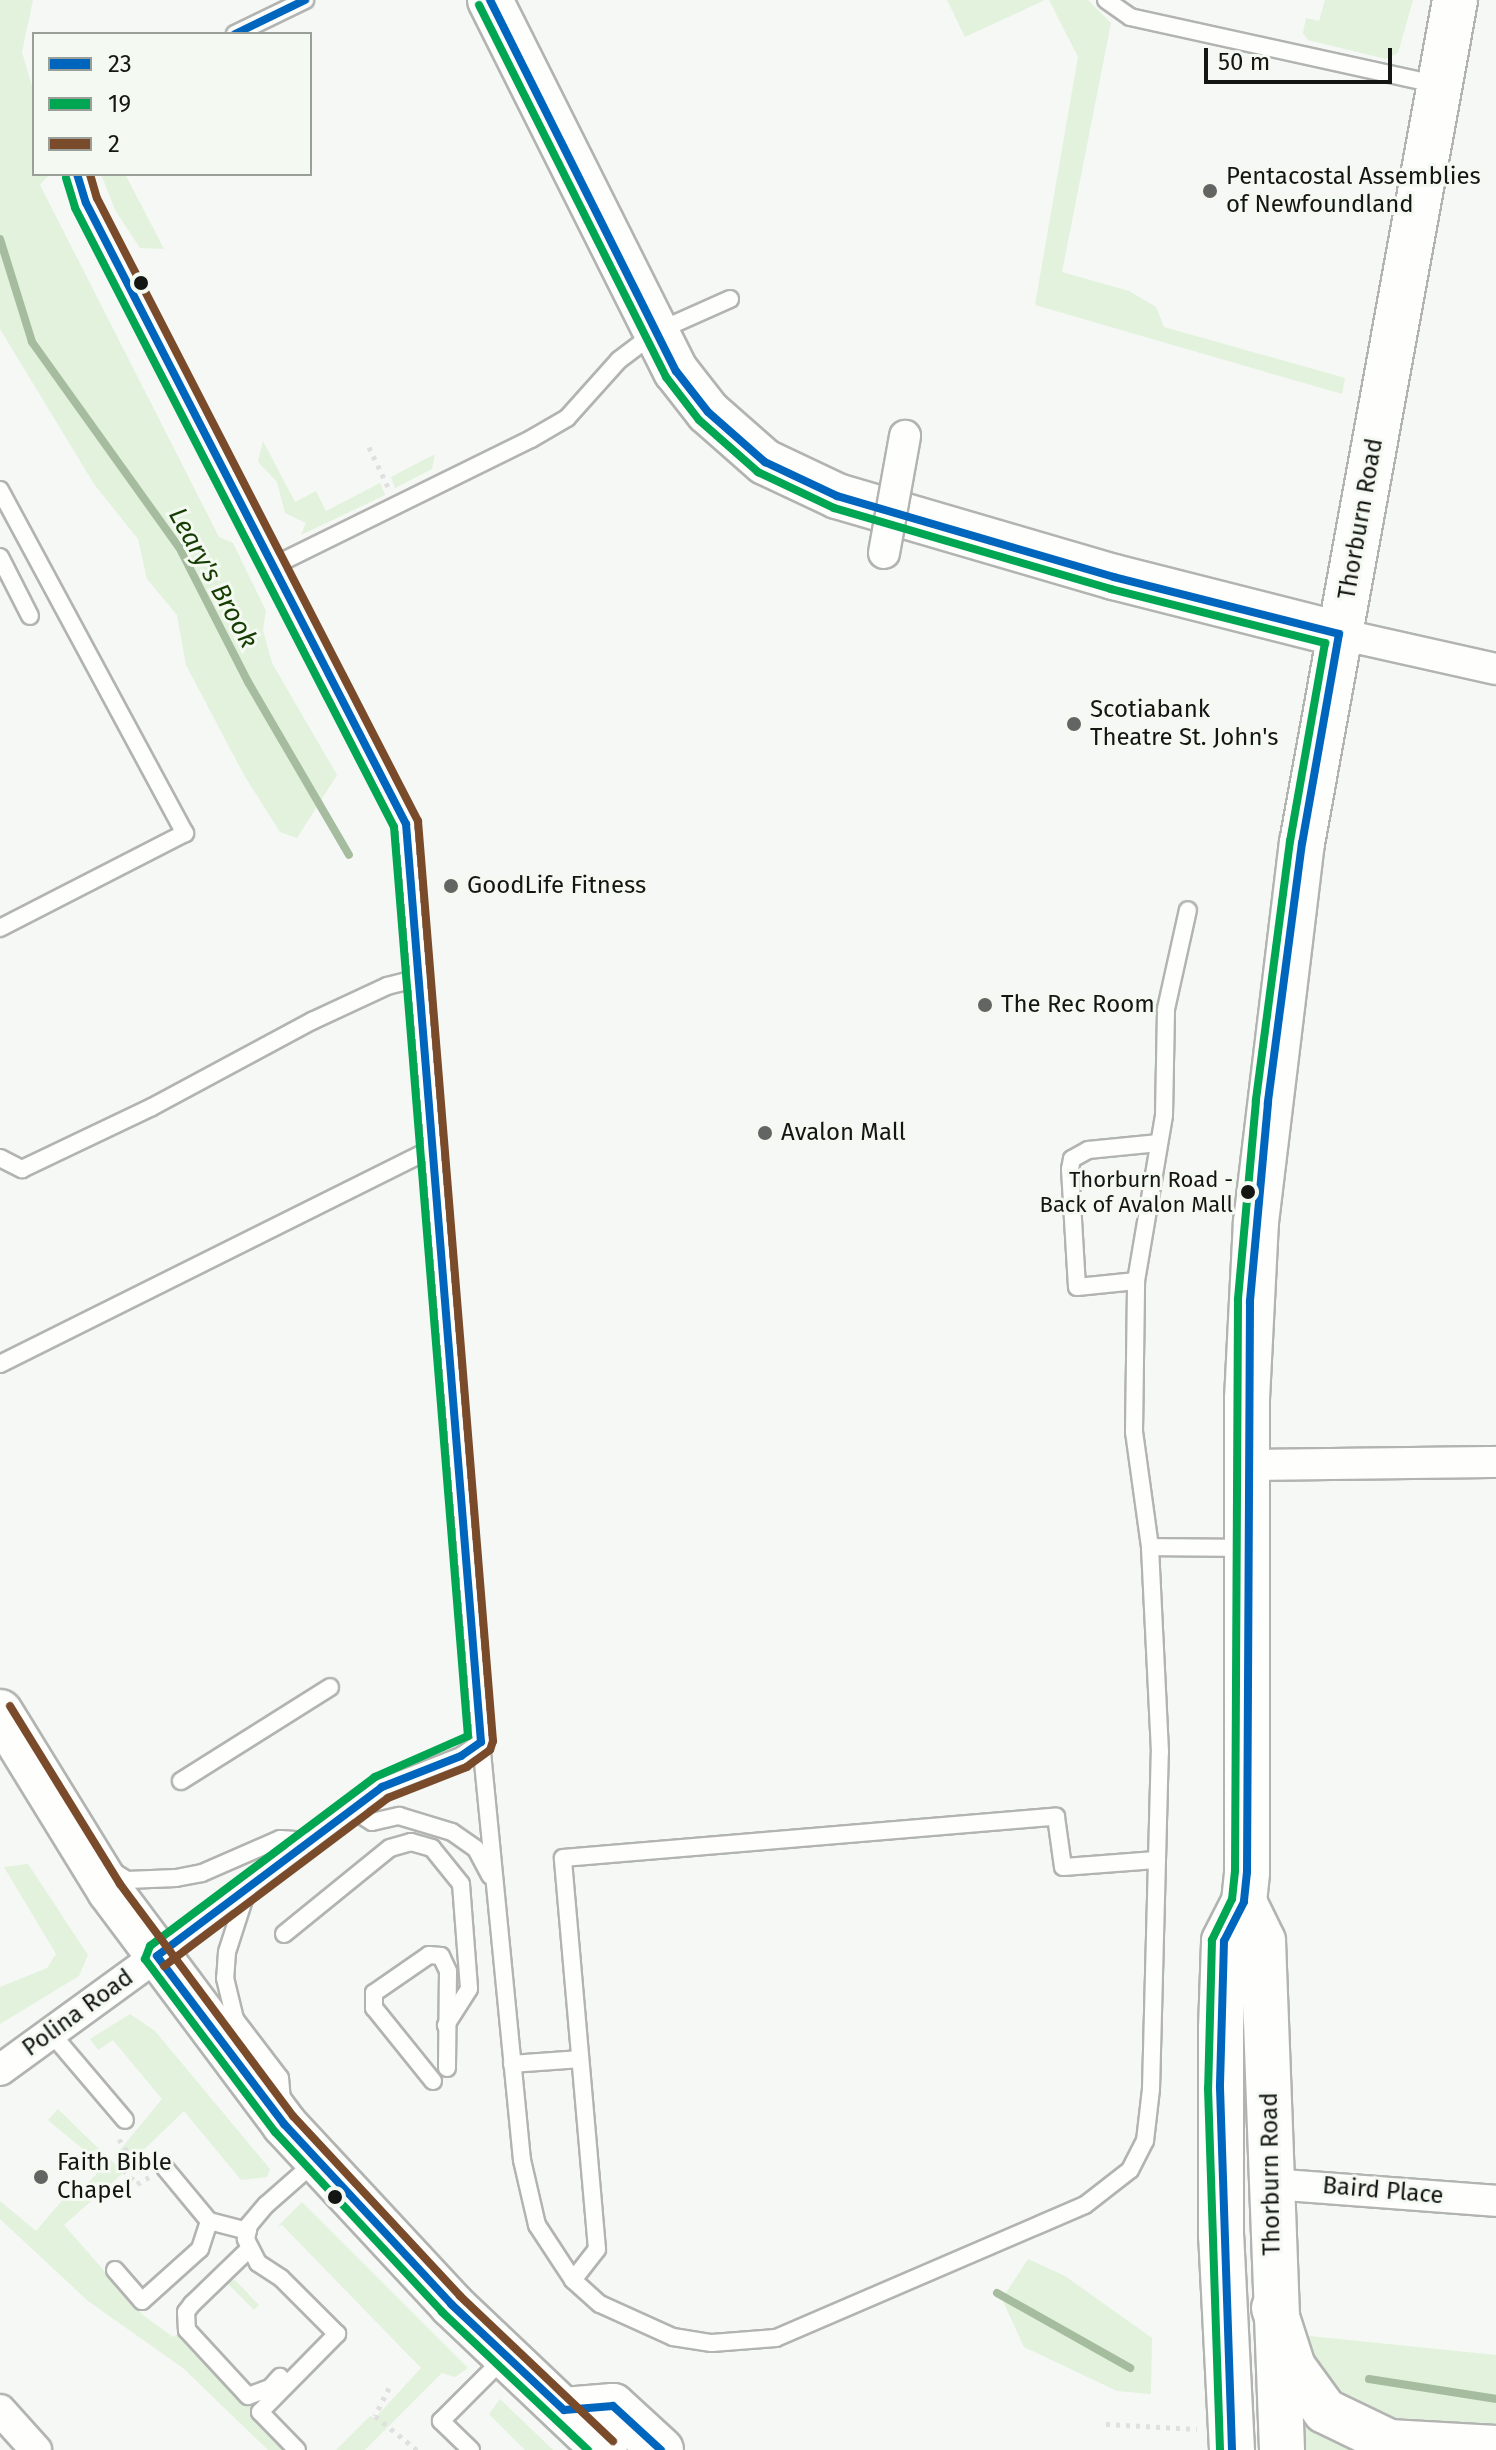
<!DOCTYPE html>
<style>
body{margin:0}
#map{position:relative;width:1496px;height:2450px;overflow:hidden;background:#f5f8f4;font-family:"Fira Sans",sans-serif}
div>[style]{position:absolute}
.green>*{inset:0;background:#e2f2dc}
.stream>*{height:8px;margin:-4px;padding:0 4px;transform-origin:4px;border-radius:4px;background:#a6bc9f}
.path>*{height:5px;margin-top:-2.5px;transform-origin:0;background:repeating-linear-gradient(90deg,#dfe0df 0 4px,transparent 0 10px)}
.roads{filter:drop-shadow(2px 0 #b2b4b1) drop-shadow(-2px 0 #b2b4b1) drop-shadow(0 2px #b2b4b1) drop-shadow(0 -2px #b2b4b1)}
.lane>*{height:16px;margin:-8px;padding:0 8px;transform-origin:8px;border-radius:8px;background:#fefefd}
.street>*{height:30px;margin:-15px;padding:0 15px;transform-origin:15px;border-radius:15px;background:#fefefd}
.secondary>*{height:44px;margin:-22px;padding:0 22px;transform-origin:22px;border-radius:22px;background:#fefefd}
.primary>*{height:44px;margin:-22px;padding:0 22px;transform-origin:22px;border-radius:22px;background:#fefefd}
.bridges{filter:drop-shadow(2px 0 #b2b4b1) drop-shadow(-2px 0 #b2b4b1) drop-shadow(0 2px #b2b4b1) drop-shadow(0 -2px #b2b4b1)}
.street-bridge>*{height:30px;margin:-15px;padding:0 15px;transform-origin:15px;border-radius:15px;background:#fefefd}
.bus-1>*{height:8px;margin:-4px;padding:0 4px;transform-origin:4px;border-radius:4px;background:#0065bd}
.bus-2>*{height:8px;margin:-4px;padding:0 4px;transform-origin:4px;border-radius:4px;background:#00a651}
.bus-3>*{height:8px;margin:-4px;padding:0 4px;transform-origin:4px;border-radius:4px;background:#7a4b2a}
.dots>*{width:22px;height:22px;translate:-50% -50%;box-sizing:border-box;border:4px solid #f4faf2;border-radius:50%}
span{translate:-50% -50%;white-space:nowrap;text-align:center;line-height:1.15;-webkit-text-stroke:6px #f4faf2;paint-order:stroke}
.bus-label{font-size:22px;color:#131613}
.right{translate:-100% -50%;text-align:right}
.poi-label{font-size:24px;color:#131613}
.left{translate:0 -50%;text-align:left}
.street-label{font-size:24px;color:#131613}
.water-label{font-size:26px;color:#163d01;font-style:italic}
.legend{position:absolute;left:32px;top:32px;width:280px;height:144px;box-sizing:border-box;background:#f4faf2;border:2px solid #9a9f99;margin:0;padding:10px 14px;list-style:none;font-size:24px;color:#131613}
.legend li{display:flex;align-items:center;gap:16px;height:40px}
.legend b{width:40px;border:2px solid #9a9f99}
.scale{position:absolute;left:1204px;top:48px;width:188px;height:36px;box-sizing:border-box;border:4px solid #131613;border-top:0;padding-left:10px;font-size:24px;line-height:28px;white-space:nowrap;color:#131613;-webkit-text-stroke:6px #f4faf2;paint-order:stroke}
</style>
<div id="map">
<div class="green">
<i style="clip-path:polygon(0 0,33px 0,22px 52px,34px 93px,34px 174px,50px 174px,40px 185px,219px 537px,233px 543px,266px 611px,263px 630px,272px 663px,337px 775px,297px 838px,280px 832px,244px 775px,186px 665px,177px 615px,147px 579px,138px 539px,94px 484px,0 329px)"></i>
<i style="clip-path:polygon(947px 0,1045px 0,965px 37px)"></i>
<i style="clip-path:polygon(1049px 0,1088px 0,1111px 23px,1062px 272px,1129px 291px,1156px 307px,1164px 327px,1345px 378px,1342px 394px,1035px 305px,1078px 57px)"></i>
<i style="clip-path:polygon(1325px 0,1413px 0,1398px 53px,1386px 59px,1308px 40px,1303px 33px,1306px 18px,1319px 21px)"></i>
<i style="clip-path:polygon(101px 174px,125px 174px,164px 249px,140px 248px,115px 210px)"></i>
<i style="clip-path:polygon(263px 441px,295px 502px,316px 491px,326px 511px,380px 483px,385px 495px,301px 535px,306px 523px,285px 513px,277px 482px,258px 462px)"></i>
<i style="clip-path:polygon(435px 454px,432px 469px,395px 488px,391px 477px)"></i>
<i style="clip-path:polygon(28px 1864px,88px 1955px,79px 1976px,0 2024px,0 1987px,47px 1968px,56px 1954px,4px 1867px)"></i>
<i style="clip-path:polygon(130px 2014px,155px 2031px,270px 2169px,267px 2177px,241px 2180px,184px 2111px,126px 2167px,115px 2156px,162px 2099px,113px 2040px,98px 2050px,90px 2039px)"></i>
<i style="clip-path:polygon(58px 2109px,104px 2154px,97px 2161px,48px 2120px)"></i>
<i style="clip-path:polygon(111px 2160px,123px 2173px,64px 2225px,143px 2315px,173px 2337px,180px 2333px,290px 2450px,268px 2450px,183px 2368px,88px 2301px,0 2219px,0 2201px,36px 2231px,66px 2196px,70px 2200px)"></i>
<i style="clip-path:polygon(302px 2202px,468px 2368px,455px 2377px,442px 2373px,365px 2450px,336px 2450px,370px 2416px,375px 2418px,421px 2368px,282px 2225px,277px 2227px)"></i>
<i style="clip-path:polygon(1028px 2259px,1065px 2276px,1152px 2338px,1151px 2394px,1117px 2391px,1024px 2347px,1002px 2299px)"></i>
<i style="clip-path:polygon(235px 2280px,259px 2305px,254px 2310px,226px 2282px)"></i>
<i style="clip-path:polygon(1300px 2335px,1496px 2355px,1496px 2424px,1374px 2417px,1338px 2398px)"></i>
<i style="clip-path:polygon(500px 2399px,553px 2450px,525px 2450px,489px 2414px)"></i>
<i style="clip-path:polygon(1302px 2414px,1371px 2450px,1304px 2450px)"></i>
</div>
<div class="stream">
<i style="left:0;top:239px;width:108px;rotate:72.7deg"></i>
<i style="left:32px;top:342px;width:252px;rotate:54.4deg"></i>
<i style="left:179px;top:547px;width:152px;rotate:62.9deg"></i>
<i style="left:248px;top:682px;width:200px;rotate:59.7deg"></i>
<i style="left:997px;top:2293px;width:153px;rotate:29.4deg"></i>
<i style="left:1369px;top:2379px;width:129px;rotate:8.9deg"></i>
</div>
<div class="path">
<i style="left:369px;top:447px;width:47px;rotate:64.5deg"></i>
<i style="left:119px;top:2139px;width:25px;rotate:58deg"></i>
<i style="left:132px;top:2160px;width:16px;rotate:14deg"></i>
<i style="left:117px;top:2162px;width:30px;rotate:48deg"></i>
<i style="left:137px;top:2184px;width:14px;rotate:-30deg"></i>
<i style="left:389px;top:2388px;width:31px;rotate:117deg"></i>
<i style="left:375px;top:2416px;width:54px;rotate:39deg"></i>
<i style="left:1106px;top:2424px;width:91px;rotate:3.1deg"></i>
</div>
<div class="roads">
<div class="lane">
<i style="left:1106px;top:0;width:29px;rotate:35deg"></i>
<i style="left:1130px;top:17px;width:315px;rotate:12.4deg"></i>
<i style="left:235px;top:34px;width:78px;rotate:-25.9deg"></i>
<i style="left:77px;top:174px;width:30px;rotate:73deg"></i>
<i style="left:86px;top:203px;width:699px;rotate:62.74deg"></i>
<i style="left:406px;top:824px;width:921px;rotate:85.33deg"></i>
<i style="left:481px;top:1742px;width:420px;rotate:84.4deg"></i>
<i style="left:522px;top:2160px;width:67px;rotate:77deg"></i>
<i style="left:537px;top:2225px;width:66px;rotate:56.8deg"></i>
<i style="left:573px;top:2280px;width:36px;rotate:42deg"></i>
<i style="left:600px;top:2304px;width:80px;rotate:24.3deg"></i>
<i style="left:673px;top:2337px;width:39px;rotate:9deg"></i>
<i style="left:712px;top:2343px;width:64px;rotate:-4.5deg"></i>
<i style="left:776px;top:2338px;width:336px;rotate:-23.3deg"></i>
<i style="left:1085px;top:2205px;width:57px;rotate:-37.9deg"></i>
<i style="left:1130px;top:2170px;width:33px;rotate:-63deg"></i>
<i style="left:1145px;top:2141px;width:52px;rotate:-83.4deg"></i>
<i style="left:1151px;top:2089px;width:337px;rotate:-88.5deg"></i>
<i style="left:1160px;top:1752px;width:205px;rotate:-92.8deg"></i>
<i style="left:1150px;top:1547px;width:94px;rotate:0.6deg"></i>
<i style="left:0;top:490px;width:390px;rotate:61.7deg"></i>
<i style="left:185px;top:833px;width:208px;rotate:152.8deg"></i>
<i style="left:0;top:557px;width:66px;rotate:63deg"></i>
<i style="left:275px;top:565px;width:285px;rotate:-26.2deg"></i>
<i style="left:531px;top:439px;width:42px;rotate:-30.3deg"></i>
<i style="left:567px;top:418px;width:78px;rotate:-48.1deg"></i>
<i style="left:619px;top:360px;width:46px;rotate:-37.1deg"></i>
<i style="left:656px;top:332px;width:81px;rotate:-24deg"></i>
<i style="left:0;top:1158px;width:25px;rotate:27deg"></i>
<i style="left:22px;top:1169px;width:144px;rotate:-25.5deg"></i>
<i style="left:152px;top:1107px;width:182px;rotate:-28.3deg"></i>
<i style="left:312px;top:1021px;width:83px;rotate:-25deg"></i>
<i style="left:387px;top:986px;width:34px;rotate:-14deg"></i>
<i style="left:1136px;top:1281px;width:59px;rotate:174.2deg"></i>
<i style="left:1077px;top:1287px;width:118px;rotate:-93.4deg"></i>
<i style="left:1070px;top:1169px;width:10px;rotate:-79deg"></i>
<i style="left:1072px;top:1159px;width:18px;rotate:-29deg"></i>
<i style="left:1088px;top:1150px;width:71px;rotate:-5.6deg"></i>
<i style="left:0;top:1364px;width:484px;rotate:-26.5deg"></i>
<i style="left:1150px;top:1547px;width:116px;rotate:-97.9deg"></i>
<i style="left:1134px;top:1432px;width:151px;rotate:-89.2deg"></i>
<i style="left:1136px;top:1281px;width:168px;rotate:-80.4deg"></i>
<i style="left:1164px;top:1115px;width:106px;rotate:-88.9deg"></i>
<i style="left:1166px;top:1009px;width:101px;rotate:-77.5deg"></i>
<i style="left:181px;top:1781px;width:176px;rotate:-32.2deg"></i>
<i style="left:353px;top:1810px;width:22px;rotate:32deg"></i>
<i style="left:372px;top:1822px;width:28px;rotate:-13deg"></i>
<i style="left:399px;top:1816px;width:55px;rotate:16.8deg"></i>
<i style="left:452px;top:1832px;width:29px;rotate:35deg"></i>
<i style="left:476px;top:1849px;width:30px;rotate:62deg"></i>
<i style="left:111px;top:1870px;width:19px;rotate:32deg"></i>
<i style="left:127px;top:1880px;width:49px;rotate:-2.3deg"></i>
<i style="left:176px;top:1878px;width:26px;rotate:-11deg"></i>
<i style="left:202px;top:1873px;width:85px;rotate:-23.6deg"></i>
<i style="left:280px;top:1839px;width:30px;rotate:4deg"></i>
<i style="left:248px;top:1887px;width:68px;rotate:107.9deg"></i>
<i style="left:227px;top:1952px;width:26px;rotate:94deg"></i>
<i style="left:225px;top:1978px;width:42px;rotate:76.3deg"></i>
<i style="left:235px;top:2019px;width:74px;rotate:52.7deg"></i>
<i style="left:280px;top:2078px;width:25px;rotate:85deg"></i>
<i style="left:284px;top:1934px;width:136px;rotate:-39.1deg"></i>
<i style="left:390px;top:1848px;width:22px;rotate:-16deg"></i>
<i style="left:411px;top:1842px;width:22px;rotate:16deg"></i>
<i style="left:432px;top:1848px;width:46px;rotate:51.1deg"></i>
<i style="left:461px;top:1884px;width:105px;rotate:85.6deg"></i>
<i style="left:469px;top:1989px;width:43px;rotate:122.6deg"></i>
<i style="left:161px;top:1953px;width:276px;rotate:-36.9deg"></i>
<i style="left:382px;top:1787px;width:85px;rotate:-21.4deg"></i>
<i style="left:461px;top:1756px;width:24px;rotate:-35deg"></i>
<i style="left:51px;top:2033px;width:114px;rotate:49.6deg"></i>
<i style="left:512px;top:2064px;width:68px;rotate:-4.2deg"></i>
<i style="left:433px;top:2081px;width:94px;rotate:-128.9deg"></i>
<i style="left:374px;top:2008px;width:15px;rotate:-90deg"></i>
<i style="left:374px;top:1993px;width:67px;rotate:-34.6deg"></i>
<i style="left:429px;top:1955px;width:12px;rotate:5deg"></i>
<i style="left:441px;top:1956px;width:17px;rotate:65deg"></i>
<i style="left:448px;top:1971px;width:97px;rotate:90.6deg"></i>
<i style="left:165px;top:2168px;width:69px;rotate:50.3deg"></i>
<i style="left:209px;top:2221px;width:40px;rotate:14.4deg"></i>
<i style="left:248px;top:2250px;width:78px;rotate:136deg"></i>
<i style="left:192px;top:2304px;width:10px;rotate:127deg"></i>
<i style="left:186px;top:2312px;width:18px;rotate:87deg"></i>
<i style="left:187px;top:2330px;width:90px;rotate:47.3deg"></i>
<i style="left:248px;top:2396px;width:23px;rotate:-20deg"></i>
<i style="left:270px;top:2388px;width:15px;rotate:-48deg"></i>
<i style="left:115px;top:2270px;width:41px;rotate:48.9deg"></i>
<i style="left:142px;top:2301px;width:78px;rotate:-41.9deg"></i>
<i style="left:200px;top:2249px;width:29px;rotate:-72deg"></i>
<i style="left:573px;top:2280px;width:39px;rotate:-52deg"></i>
<i style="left:597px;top:2249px;width:392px;rotate:-95deg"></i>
<i style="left:563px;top:1858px;width:495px;rotate:-4.8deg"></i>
<i style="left:1056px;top:1817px;width:50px;rotate:82deg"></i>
<i style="left:1063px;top:1867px;width:93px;rotate:-4.3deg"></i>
<i style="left:297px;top:2450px;width:53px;rotate:-134.2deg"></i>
<i style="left:260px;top:2412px;width:110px;rotate:-45.4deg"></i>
<i style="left:337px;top:2334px;width:79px;rotate:-135deg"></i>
<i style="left:281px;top:2278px;width:27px;rotate:-147deg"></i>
<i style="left:258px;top:2263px;width:27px;rotate:-117deg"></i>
<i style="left:246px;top:2239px;width:14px;rotate:-78deg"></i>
<i style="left:249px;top:2225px;width:26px;rotate:-50deg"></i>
<i style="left:266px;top:2205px;width:67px;rotate:-41.3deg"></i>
<i style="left:471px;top:2450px;width:42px;rotate:-136deg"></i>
<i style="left:441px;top:2421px;width:89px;rotate:-45deg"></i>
</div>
<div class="street">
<i style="left:1339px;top:634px;width:161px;rotate:12.6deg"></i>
<i style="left:1246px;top:1465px;width:250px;rotate:-0.7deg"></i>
<i style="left:0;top:2070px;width:194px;rotate:-36deg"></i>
<i style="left:1271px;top:2184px;width:226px;rotate:4.3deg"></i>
<i style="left:0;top:2410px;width:54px;rotate:48deg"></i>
</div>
<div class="secondary">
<i style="left:490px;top:0;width:415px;rotate:63.4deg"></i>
<i style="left:676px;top:371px;width:52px;rotate:52deg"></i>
<i style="left:708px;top:412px;width:76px;rotate:41.3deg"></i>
<i style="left:765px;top:462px;width:80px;rotate:25.3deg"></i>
<i style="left:837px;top:496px;width:289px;rotate:16.3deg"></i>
<i style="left:1114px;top:577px;width:232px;rotate:14.2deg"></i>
<i style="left:1244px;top:1902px;width:43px;rotate:64deg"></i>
<i style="left:1263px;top:1941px;width:509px;rotate:87.86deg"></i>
<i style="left:1232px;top:2450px;width:214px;rotate:-92.9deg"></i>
<i style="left:1221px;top:2236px;width:207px;rotate:-90deg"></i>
<i style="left:1221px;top:2029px;width:88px;rotate:-88deg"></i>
<i style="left:1224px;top:1941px;width:44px;rotate:-62.9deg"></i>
<i style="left:1244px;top:1902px;width:30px;rotate:-84deg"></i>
<i style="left:1247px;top:1872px;width:473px;rotate:-90deg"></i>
<i style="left:1247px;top:1399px;width:177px;rotate:-87.1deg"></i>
<i style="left:1256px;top:1222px;width:382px;rotate:-83.1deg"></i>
<i style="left:1302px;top:843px;width:857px;rotate:-79.71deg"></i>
</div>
<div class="primary">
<i style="left:0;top:1712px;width:210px;rotate:58.4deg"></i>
<i style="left:110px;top:1891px;width:291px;rotate:53.2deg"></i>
<i style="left:284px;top:2124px;width:246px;rotate:47.1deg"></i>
<i style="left:451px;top:2304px;width:212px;rotate:43.5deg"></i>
<i style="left:1274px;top:2308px;width:62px;rotate:72.1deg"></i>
<i style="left:1293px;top:2367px;width:54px;rotate:54deg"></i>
<i style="left:1325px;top:2411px;width:71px;rotate:25.8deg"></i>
<i style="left:1389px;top:2442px;width:107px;rotate:3.2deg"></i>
<i style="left:564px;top:2410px;width:49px;rotate:-4.7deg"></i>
<i style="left:613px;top:2406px;width:65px;rotate:42.5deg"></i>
</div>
</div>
<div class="bridges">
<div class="street-bridge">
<i style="left:884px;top:553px;width:119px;rotate:-79.8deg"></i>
</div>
</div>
<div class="bus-1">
<i style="left:490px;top:0;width:415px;rotate:63.4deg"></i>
<i style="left:676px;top:371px;width:52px;rotate:52deg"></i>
<i style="left:708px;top:412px;width:76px;rotate:41.3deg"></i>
<i style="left:765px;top:462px;width:80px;rotate:25.3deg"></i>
<i style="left:837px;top:496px;width:289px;rotate:16.3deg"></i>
<i style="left:1114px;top:577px;width:232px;rotate:14.2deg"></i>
<i style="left:1339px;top:634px;width:212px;rotate:100deg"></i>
<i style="left:1302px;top:843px;width:262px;rotate:97.5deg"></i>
<i style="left:1268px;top:1103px;width:199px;rotate:95.2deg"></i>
<i style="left:1250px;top:1301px;width:571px;rotate:90.3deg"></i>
<i style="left:1247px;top:1872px;width:30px;rotate:96deg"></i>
<i style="left:1244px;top:1902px;width:44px;rotate:117.1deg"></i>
<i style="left:1224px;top:1941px;width:147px;rotate:91.6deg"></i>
<i style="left:1220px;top:2088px;width:362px;rotate:88.1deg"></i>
<i style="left:235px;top:34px;width:78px;rotate:-25.9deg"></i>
<i style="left:77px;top:174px;width:30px;rotate:73deg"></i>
<i style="left:86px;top:203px;width:699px;rotate:62.74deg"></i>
<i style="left:406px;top:824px;width:921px;rotate:85.33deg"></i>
<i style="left:481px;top:1742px;width:24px;rotate:145deg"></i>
<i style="left:461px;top:1756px;width:85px;rotate:158.6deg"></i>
<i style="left:382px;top:1787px;width:281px;rotate:143.1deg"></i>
<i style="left:157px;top:1956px;width:211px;rotate:52.9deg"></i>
<i style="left:284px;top:2124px;width:246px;rotate:47.1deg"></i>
<i style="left:451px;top:2304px;width:155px;rotate:43.2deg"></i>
<i style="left:564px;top:2410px;width:49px;rotate:-4.7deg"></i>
<i style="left:613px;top:2406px;width:65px;rotate:42.5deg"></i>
</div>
<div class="bus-2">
<i style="left:479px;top:5px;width:416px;rotate:63.3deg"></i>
<i style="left:666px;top:377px;width:54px;rotate:52.5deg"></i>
<i style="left:699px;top:420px;width:79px;rotate:41.4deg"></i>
<i style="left:758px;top:472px;width:84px;rotate:25.3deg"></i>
<i style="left:834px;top:508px;width:289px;rotate:16.3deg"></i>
<i style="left:1111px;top:589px;width:221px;rotate:14.2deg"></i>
<i style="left:1325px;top:643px;width:201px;rotate:100deg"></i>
<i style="left:1290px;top:841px;width:262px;rotate:97.5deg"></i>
<i style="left:1256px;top:1101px;width:200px;rotate:95.2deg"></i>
<i style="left:1238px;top:1300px;width:571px;rotate:90.3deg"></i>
<i style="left:1235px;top:1871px;width:28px;rotate:96deg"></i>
<i style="left:1232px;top:1899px;width:46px;rotate:116deg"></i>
<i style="left:1212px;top:1940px;width:148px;rotate:91.5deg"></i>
<i style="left:1208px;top:2088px;width:362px;rotate:88.1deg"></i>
<i style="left:66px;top:178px;width:31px;rotate:73deg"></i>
<i style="left:75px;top:208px;width:696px;rotate:62.74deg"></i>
<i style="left:394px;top:827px;width:912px;rotate:85.35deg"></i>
<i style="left:468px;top:1736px;width:102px;rotate:156.2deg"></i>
<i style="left:375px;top:1777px;width:281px;rotate:143.1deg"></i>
<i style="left:150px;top:1946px;width:14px;rotate:111deg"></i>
<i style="left:145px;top:1959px;width:216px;rotate:53.1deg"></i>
<i style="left:275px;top:2132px;width:246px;rotate:47.1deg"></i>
<i style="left:442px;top:2312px;width:201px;rotate:43.4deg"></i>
</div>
<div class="bus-3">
<i style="left:90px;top:174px;width:25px;rotate:74deg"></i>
<i style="left:97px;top:198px;width:701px;rotate:62.74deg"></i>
<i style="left:418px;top:821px;width:923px;rotate:85.34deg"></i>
<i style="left:493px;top:1741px;width:9px;rotate:108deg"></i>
<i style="left:490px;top:1750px;width:29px;rotate:144deg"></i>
<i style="left:467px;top:1767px;width:85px;rotate:158.6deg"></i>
<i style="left:388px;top:1798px;width:280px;rotate:143.1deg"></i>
<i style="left:10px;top:1706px;width:209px;rotate:58.3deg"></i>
<i style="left:120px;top:1884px;width:289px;rotate:53.3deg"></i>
<i style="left:293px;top:2116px;width:246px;rotate:47.1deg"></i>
<i style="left:460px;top:2296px;width:211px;rotate:43.5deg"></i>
</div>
<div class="dots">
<i style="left:1210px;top:191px;background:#626562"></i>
<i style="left:141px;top:283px;background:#131613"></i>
<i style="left:1074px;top:724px;background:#626562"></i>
<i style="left:451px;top:886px;background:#626562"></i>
<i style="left:985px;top:1005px;background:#626562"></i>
<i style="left:765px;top:1133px;background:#626562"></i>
<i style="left:1248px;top:1192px;background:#131613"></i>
<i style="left:41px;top:2177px;background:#626562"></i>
<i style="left:335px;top:2197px;background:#131613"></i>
</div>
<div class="bus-label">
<span class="right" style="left:1233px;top:1192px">Thorburn Road -<br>Back of Avalon Mall</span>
</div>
<div class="poi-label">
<span class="left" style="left:1226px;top:191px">Pentacostal Assemblies<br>of Newfoundland</span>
<span class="left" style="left:1090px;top:724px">Scotiabank<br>Theatre St. John's</span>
<span class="left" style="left:467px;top:886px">GoodLife Fitness</span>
<span class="left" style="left:1001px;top:1005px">The Rec Room</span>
<span class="left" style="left:781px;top:1133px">Avalon Mall</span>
<span class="left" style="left:57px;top:2177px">Faith Bible<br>Chapel</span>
</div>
<div class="street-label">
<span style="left:1361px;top:519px;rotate:-80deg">Thorburn Road</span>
<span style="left:78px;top:2013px;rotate:-36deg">Polina Road</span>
<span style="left:1271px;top:2174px;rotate:-91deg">Thorburn Road</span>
<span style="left:1383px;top:2191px;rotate:5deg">Baird Place</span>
</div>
<div class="water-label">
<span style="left:213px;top:578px;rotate:61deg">Leary's Brook</span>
</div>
<ul class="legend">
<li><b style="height:10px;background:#0065bd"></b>23</li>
<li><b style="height:10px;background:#00a651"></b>19</li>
<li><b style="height:10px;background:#7a4b2a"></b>2</li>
</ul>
<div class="scale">50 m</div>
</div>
